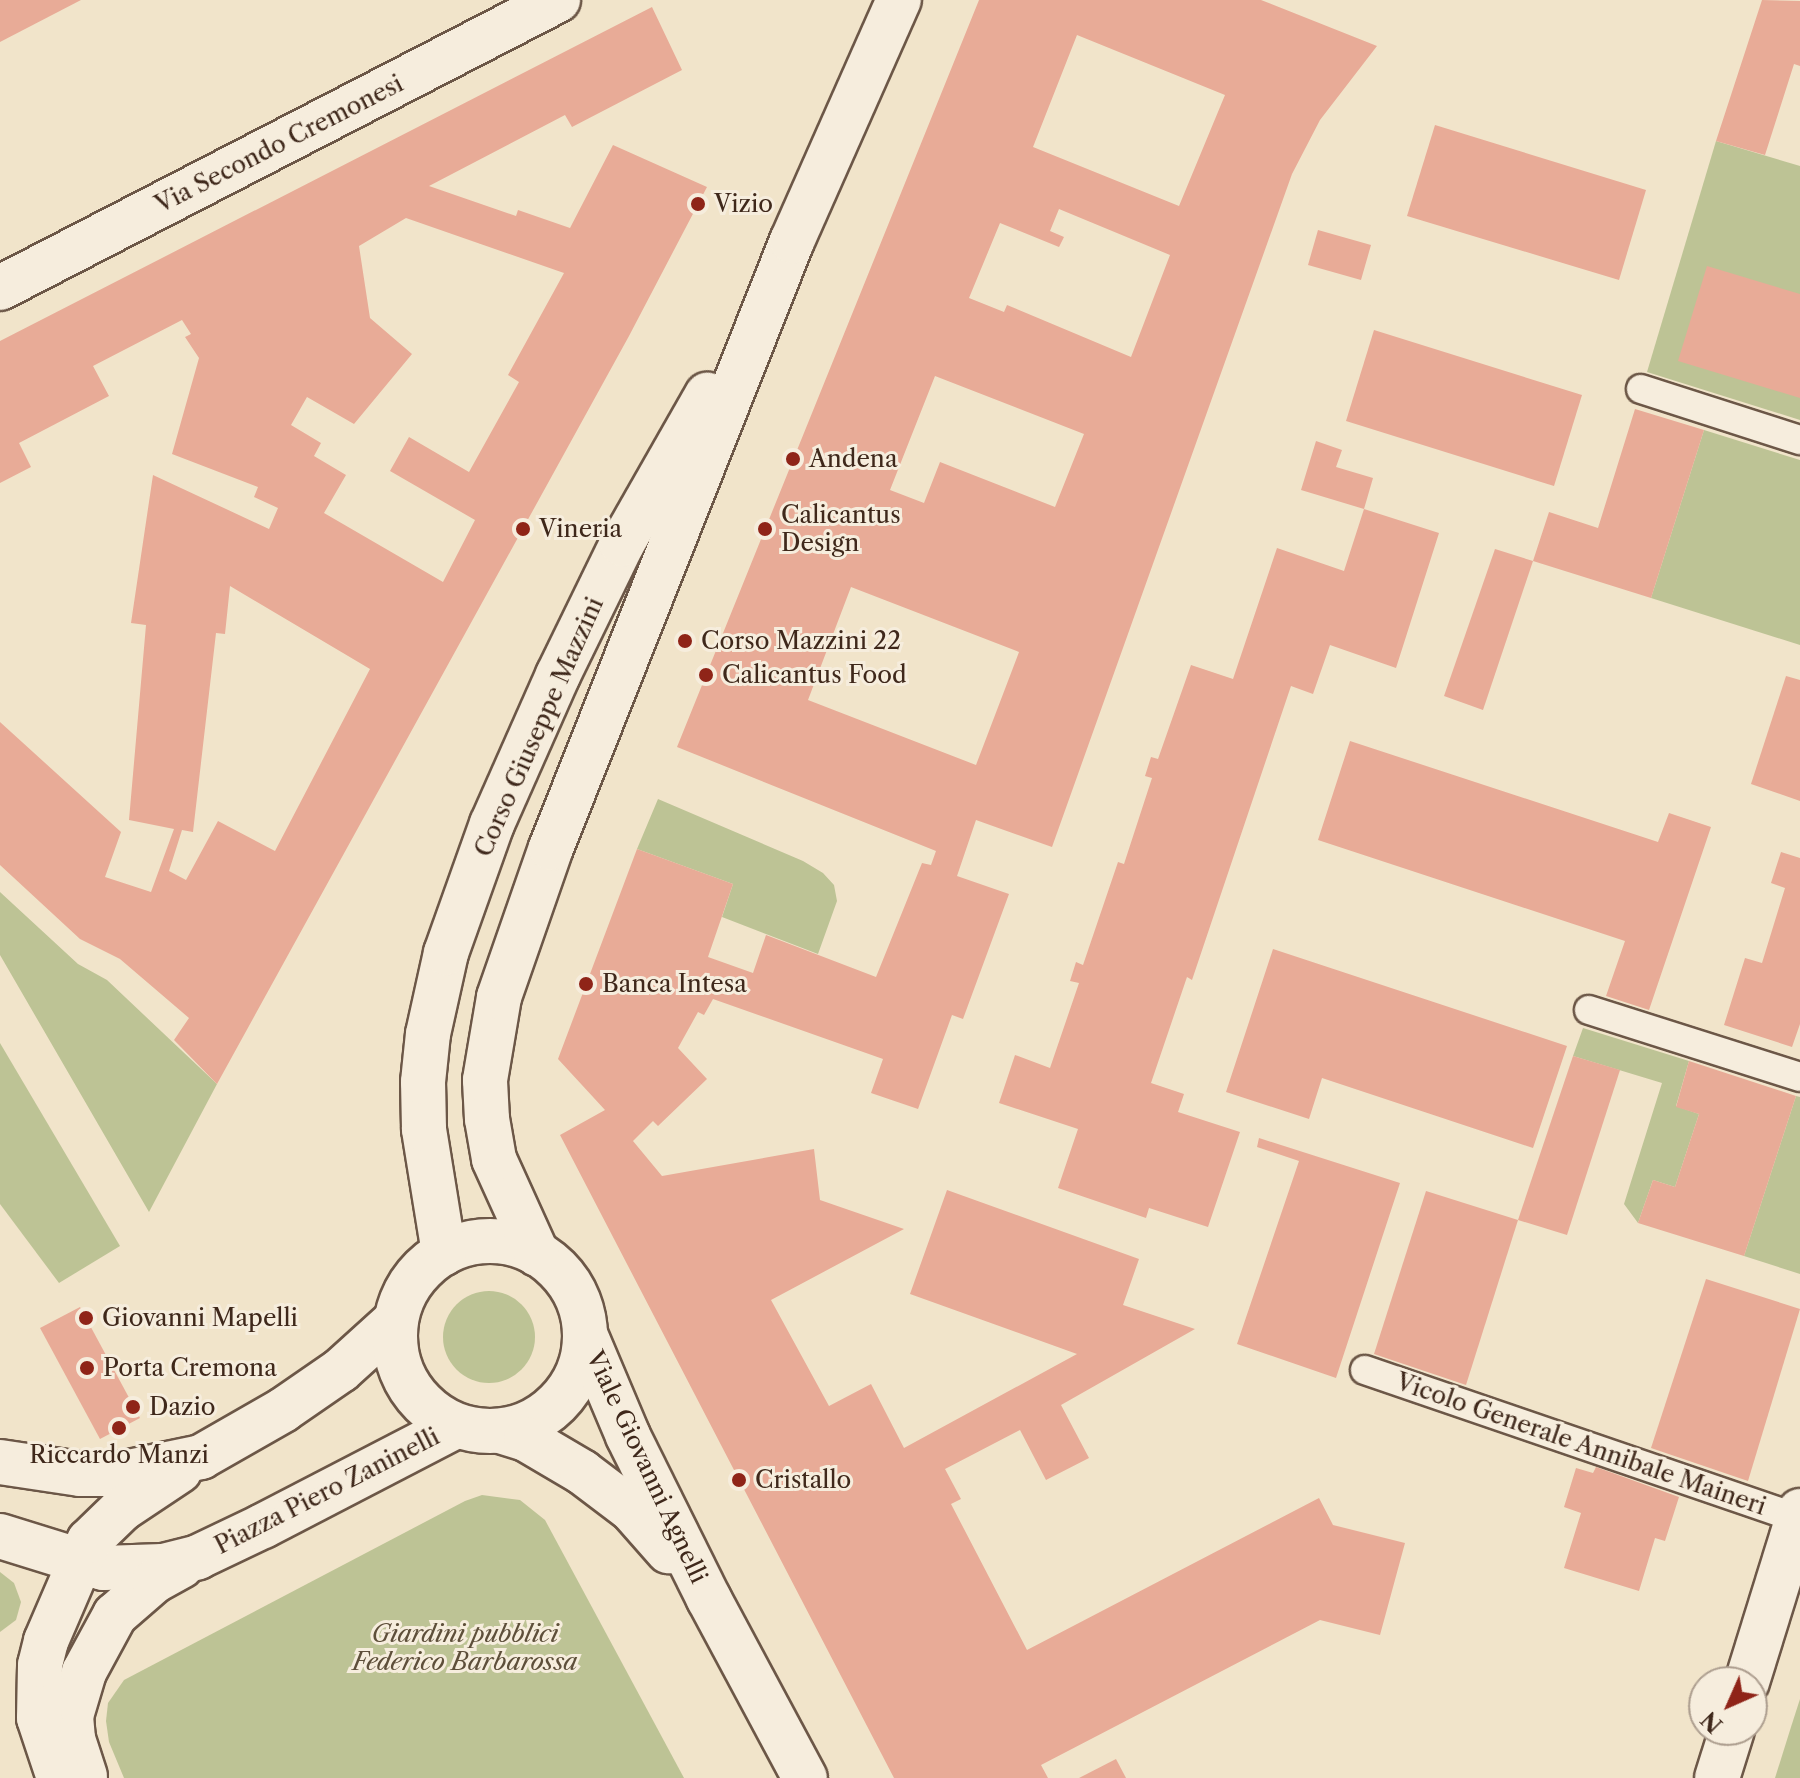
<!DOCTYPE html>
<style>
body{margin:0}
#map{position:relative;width:1800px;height:1778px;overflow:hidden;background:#f1e4ca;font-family:"Libre Caslon Text",serif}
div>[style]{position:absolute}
.green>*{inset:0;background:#bdc395}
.round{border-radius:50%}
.building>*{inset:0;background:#e8ab97}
.roads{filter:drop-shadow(2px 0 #6c5747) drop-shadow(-2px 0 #6c5747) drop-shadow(0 2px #6c5747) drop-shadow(0 -2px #6c5747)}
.service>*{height:28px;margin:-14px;padding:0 14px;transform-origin:14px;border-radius:14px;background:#f6eddd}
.minor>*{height:44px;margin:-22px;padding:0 22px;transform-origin:22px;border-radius:22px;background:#f6eddd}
.tertiary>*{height:44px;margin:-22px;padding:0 22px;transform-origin:22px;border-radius:22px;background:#f6eddd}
.tertiary>.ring{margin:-22px;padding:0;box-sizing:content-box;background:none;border:44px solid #f6eddd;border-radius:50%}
.dots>*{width:22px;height:22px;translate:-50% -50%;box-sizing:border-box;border:4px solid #f6eddd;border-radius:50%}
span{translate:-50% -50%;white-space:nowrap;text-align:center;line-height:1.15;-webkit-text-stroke:6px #f6eddd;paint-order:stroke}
.street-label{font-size:24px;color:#3f281b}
.poi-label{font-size:24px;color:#3f281b}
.left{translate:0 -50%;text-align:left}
.park-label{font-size:24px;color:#5e4f3a;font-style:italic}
.north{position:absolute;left:1688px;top:1666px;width:80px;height:80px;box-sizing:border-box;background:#f6eddd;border:2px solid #ad9e8f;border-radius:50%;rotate:225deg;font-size:22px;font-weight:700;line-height:32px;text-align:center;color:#3f281b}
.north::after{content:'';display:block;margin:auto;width:28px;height:36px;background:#8f2418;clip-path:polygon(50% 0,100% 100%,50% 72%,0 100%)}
</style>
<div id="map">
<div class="green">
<i style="clip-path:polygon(1716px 141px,1800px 166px,1800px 420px,1647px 372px)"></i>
<i style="clip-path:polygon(1704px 430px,1800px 460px,1800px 645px,1651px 598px)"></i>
<i style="clip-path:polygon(658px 799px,803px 861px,823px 873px,834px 885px,837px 901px,818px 954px,722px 917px,733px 884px,637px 849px)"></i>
<i style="clip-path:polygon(0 892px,78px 964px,107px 980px,217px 1084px,149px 1212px,0 955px)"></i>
<i style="clip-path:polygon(1583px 1028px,1689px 1061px,1676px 1106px,1699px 1114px,1675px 1187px,1653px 1180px,1638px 1223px,1624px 1204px,1662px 1083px,1573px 1056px)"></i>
<i style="clip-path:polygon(0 1043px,120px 1246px,59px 1283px,0 1204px)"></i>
<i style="clip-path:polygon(1796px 1096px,1800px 1097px,1800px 1274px,1744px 1256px)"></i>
<i class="round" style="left:443px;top:1291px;width:92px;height:92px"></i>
<i style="clip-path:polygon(482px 1495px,520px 1500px,545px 1520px,684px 1778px,124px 1778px,109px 1742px,106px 1721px,108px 1703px,124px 1680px,465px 1501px)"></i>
<i style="clip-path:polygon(0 1572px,14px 1583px,21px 1602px,16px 1620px,0 1632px)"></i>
<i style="clip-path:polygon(1800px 1699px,1800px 1778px,1775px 1778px,1791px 1727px)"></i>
</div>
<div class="building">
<i style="clip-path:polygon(0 0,81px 0,0 42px)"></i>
<i style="clip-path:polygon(evenodd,979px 0,1261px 0,1377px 46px,1320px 120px,1292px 174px,1052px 847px,976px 820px,957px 876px,1009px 894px,963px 1019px,952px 1015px,918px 1109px,871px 1093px,883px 1059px,713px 999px,704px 1015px,698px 1012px,678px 1048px,707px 1079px,658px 1126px,653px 1121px,633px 1141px,662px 1176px,814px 1149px,820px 1200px,904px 1229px,771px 1300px,829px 1406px,871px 1384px,904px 1448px,1077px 1354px,910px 1294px,947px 1190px,1139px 1259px,1123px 1305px,1195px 1329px,1061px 1405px,1089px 1458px,1046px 1480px,1020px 1430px,945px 1469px,961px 1499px,951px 1504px,1027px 1650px,1319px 1498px,1333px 1525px,1405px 1543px,1380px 1635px,1320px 1620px,1041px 1765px,1048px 1778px,894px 1778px,560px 1135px,605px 1110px,558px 1059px,637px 849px,733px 884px,708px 957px,753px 973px,766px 935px,876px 977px,922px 863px,931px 865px,936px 851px,677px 747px,979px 0,1077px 35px,1225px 95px,1179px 206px,1033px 147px,1077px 35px,979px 0,1059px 209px,1170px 255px,1131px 357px,1007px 305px,1004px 312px,969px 298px,1000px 223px,1059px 247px,1064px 237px,1050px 231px,1059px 209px,979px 0,935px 376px,1084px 434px,1055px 507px,940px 462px,924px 503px,890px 490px,935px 376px,979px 0,851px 587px,1019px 652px,976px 765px,808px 700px,851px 587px)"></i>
<i style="clip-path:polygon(1762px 0,1800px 1px,1800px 66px,1794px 64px,1765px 155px,1716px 141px)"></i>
<i style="clip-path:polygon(evenodd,652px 7px,682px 70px,572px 127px,565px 115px,429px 186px,516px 216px,518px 210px,570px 228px,613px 145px,707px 187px,629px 336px,217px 1084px,174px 1040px,189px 1018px,120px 959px,80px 939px,0 865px,0 722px,121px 832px,105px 877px,151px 892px,174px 829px,129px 820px,146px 625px,131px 623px,153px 475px,269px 529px,278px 508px,254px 497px,258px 487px,172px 454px,199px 358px,185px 337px,191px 334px,182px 320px,93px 366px,109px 396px,19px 443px,31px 467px,0 483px,0 341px,652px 7px,406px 218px,564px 273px,508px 375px,519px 382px,469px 472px,409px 437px,390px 471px,475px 520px,443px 582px,324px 513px,346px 475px,314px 456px,321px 443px,291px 425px,307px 397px,354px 424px,412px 354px,370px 318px,359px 246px,406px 218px,652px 7px,230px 586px,370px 669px,275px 851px,218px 821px,186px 880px,169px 871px,182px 830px,193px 832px,216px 633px,225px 634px,230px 586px)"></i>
<i style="clip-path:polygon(1435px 125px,1646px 190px,1619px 280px,1407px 216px)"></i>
<i style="clip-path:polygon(1318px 230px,1371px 245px,1361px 280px,1308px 265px)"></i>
<i style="clip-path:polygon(1707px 266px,1800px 294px,1800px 398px,1678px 361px)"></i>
<i style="clip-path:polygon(1374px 330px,1582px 395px,1554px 486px,1346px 421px)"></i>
<i style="clip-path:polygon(1635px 409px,1704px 430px,1651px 598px,1533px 561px,1549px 512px,1598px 528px)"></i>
<i style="clip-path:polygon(1316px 441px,1342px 450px,1336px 467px,1373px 478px,1364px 509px,1301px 490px)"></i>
<i style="clip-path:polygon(1364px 509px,1439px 533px,1396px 668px,1330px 645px,1313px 694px,1291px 686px,1192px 980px,1187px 977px,1151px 1083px,1184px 1094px,1178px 1112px,1240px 1132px,1208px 1227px,1149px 1208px,1146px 1218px,1058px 1188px,1078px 1129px,999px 1103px,1015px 1055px,1050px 1068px,1079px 983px,1070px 981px,1076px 962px,1083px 965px,1118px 862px,1124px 864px,1152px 778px,1145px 776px,1151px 757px,1158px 759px,1191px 665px,1233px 679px,1277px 548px,1344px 571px)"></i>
<i style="clip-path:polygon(1495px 549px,1533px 561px,1483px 710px,1444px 696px)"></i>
<i style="clip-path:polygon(1786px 676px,1800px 680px,1800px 801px,1751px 784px)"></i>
<i style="clip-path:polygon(1350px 741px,1658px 842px,1669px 813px,1711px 827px,1649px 1010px,1606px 996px,1625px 941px,1318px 840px)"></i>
<i style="clip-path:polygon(1781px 852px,1800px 858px,1800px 1024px,1792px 1047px,1724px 1025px,1745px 958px,1762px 963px,1785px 888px,1771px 883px)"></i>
<i style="clip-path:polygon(1273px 949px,1567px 1046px,1533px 1148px,1322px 1078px,1309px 1119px,1226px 1092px)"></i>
<i style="clip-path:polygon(1573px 1056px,1620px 1070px,1567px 1235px,1518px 1220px)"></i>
<i style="clip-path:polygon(1689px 1061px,1796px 1096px,1744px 1256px,1638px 1223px,1653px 1180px,1675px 1187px,1699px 1114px,1676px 1107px)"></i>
<i style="clip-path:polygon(1259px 1138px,1400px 1183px,1336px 1378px,1237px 1344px,1299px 1161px,1257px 1147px)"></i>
<i style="clip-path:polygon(1426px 1191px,1518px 1220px,1466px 1385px,1374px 1354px)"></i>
<i style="clip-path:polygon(1706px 1279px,1800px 1309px,1748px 1481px,1651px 1448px)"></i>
<i style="clip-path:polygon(80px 1307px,140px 1418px,100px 1439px,40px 1328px)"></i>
<i style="clip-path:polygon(1596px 1467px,1679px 1497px,1665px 1541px,1655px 1538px,1639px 1591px,1564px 1568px,1581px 1513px,1564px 1507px,1576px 1468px,1593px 1473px)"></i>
<i style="clip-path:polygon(1116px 1759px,1126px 1778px,1079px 1778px)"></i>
</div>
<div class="roads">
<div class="service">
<i style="left:1641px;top:389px;width:167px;rotate:17.8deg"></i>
<i style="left:1589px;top:1010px;width:221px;rotate:17.6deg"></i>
<i style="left:1365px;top:1370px;width:458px;rotate:18.9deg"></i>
</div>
<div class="minor">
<i style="left:0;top:1462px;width:81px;rotate:8.5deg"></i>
<i style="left:80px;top:1474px;width:39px"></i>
<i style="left:119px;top:1474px;width:84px;rotate:-11.7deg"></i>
<i style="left:201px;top:1457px;width:95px;rotate:-29.8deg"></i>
<i style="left:283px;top:1410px;width:70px;rotate:-34.6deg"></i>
<i style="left:341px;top:1370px;width:73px;rotate:-42.2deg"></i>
<i style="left:0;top:1536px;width:108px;rotate:17.3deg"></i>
<i style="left:103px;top:1568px;width:60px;rotate:-1.9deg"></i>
<i style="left:163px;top:1566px;width:36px;rotate:-14deg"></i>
<i style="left:198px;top:1557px;width:72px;rotate:-25.5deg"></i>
<i style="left:263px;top:1526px;width:217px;rotate:-27.4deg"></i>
<i style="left:1747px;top:1682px;width:179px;rotate:-72.8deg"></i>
<i style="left:85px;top:1776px;width:39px;rotate:-108deg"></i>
<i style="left:73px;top:1739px;width:23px;rotate:-95deg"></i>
<i style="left:71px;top:1716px;width:46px;rotate:-73.5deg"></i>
<i style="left:84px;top:1672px;width:65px;rotate:-61.5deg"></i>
<i style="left:115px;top:1615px;width:52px;rotate:-41.1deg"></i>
<i style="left:154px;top:1581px;width:31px;rotate:-29deg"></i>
<i style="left:59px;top:1778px;width:63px;rotate:-108.4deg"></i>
<i style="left:39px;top:1718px;width:53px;rotate:-88.9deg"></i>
<i style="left:40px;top:1665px;width:25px;rotate:-76deg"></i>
<i style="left:46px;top:1641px;width:109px;rotate:-66.7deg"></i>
<i style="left:89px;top:1541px;width:46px;rotate:-44.1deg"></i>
<i style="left:122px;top:1509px;width:69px;rotate:-33.7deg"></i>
<i style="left:1717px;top:1778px;width:50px;rotate:-72.6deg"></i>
</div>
<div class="tertiary">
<i style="left:0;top:288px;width:628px;rotate:-27.3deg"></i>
<i class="ring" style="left:395px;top:1241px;width:146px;height:146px"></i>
<i style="left:444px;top:1253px;width:126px;rotate:-99.2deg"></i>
<i style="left:424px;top:1129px;width:47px;rotate:-91.2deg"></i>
<i style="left:423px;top:1082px;width:48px;rotate:-84.1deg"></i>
<i style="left:428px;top:1034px;width:83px;rotate:-77.5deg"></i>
<i style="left:446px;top:953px;width:137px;rotate:-70.4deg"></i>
<i style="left:492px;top:824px;width:163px;rotate:-66.1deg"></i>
<i style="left:558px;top:675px;width:146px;rotate:-64deg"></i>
<i style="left:622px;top:544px;width:172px;rotate:-60.3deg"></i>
<i style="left:537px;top:1254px;width:104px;rotate:-114.4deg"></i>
<i style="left:494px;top:1159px;width:41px;rotate:-99.9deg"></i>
<i style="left:487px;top:1119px;width:39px;rotate:-93deg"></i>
<i style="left:485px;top:1080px;width:84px;rotate:-80.4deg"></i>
<i style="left:499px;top:997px;width:158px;rotate:-70.8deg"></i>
<i style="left:551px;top:848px;width:653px;rotate:-68.35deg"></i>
<i style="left:792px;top:241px;width:264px;rotate:-66.1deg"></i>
<i style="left:585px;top:1334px;width:111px;rotate:67.1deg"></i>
<i style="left:628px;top:1436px;width:182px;rotate:63.6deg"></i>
<i style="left:709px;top:1599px;width:203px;rotate:61.8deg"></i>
<i style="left:500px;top:1431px;width:27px;rotate:17deg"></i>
<i style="left:526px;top:1439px;width:65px;rotate:30.5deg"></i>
<i style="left:582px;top:1472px;width:63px;rotate:37.2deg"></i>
<i style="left:632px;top:1510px;width:55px;rotate:48.7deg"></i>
</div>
</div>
<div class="dots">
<i style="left:698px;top:204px;background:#8f2418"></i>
<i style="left:793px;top:459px;background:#8f2418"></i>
<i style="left:523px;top:529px;background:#8f2418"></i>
<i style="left:765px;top:529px;background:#8f2418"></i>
<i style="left:685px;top:641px;background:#8f2418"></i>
<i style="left:706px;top:675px;background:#8f2418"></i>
<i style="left:586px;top:984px;background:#8f2418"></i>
<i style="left:86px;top:1318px;background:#8f2418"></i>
<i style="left:87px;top:1368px;background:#8f2418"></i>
<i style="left:133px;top:1407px;background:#8f2418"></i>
<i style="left:119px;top:1428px;background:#8f2418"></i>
<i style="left:739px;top:1480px;background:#8f2418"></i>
</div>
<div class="street-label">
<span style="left:279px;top:144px;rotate:-27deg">Via Secondo Cremonesi</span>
<span style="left:539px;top:727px;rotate:-66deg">Corso Giuseppe Mazzini</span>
<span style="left:1581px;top:1444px;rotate:19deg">Vicolo Generale Annibale Maineri</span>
<span style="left:647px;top:1467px;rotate:65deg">Viale Giovanni Agnelli</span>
<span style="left:327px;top:1491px;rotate:-27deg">Piazza Piero Zaninelli</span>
</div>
<div class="poi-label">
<span class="left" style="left:714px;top:204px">Vizio</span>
<span class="left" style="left:809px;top:459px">Andena</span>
<span class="left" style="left:781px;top:529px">Calicantus<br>Design</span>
<span class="left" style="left:539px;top:529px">Vineria</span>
<span class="left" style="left:701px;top:641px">Corso Mazzini 22</span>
<span class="left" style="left:722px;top:675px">Calicantus Food</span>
<span class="left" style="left:602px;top:984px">Banca Intesa</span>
<span class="left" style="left:102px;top:1318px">Giovanni Mapelli</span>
<span class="left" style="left:103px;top:1368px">Porta Cremona</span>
<span class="left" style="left:149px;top:1407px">Dazio</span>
<span style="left:119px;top:1455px">Riccardo Manzi</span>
<span class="left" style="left:755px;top:1480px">Cristallo</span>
</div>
<div class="park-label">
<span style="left:465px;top:1648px">Giardini pubblici<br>Federico Barbarossa</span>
</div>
<div class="north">N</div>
</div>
